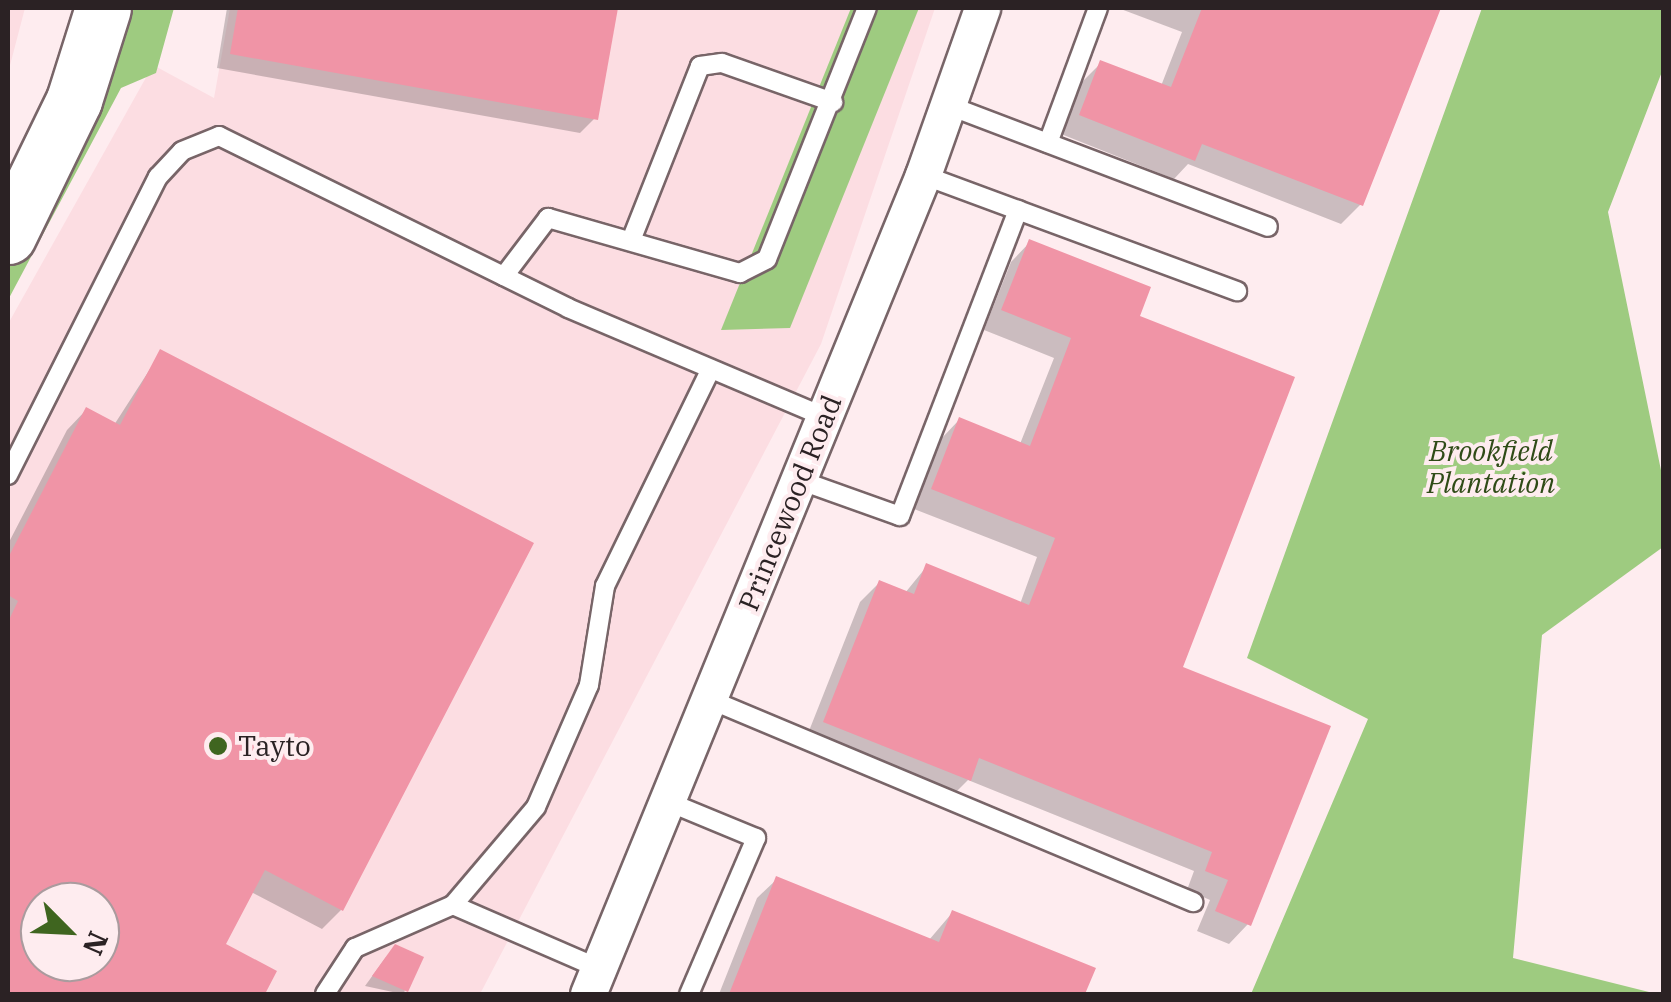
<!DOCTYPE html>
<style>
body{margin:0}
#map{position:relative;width:1671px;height:1002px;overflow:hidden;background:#feecef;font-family:"IBM Plex Serif",serif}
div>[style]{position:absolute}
.built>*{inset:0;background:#fcdde2}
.forest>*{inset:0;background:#9ecb80}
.shadow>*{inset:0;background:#0003}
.building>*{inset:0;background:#f094a6}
.roads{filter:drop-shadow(2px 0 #786568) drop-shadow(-2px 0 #786568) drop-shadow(0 2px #786568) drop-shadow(0 -2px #786568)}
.lane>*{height:18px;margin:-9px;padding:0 9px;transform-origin:9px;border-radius:9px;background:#fff}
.street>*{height:35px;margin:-17.5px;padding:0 17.5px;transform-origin:17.5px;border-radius:17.5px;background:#fff}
.primary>*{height:55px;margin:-27.5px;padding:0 27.5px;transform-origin:27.5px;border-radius:27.5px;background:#fff}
.dots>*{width:28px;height:28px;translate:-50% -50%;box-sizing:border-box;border:5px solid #feecef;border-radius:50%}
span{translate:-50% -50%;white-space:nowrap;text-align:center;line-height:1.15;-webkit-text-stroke:8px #feecef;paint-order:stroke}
.park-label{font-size:28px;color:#2f4b17;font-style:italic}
.street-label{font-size:28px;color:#2b2224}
.poi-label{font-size:28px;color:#2b2224}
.left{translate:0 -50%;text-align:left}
.frame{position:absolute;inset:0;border:10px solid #2b2224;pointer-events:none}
.north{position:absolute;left:20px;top:882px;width:100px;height:100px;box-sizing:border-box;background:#feecef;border:2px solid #aa9b9e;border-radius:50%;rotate:114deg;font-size:28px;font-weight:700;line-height:40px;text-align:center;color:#2b2224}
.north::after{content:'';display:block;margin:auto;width:35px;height:45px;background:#3f651f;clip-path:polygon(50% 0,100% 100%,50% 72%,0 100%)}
</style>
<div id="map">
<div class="built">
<i style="clip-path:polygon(8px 8px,25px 8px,8px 73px)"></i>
<i style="clip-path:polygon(evenodd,230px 8px,935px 8px,821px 344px,480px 994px,8px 994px,8px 324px,153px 65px,214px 98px,230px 8px,40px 902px,100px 902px,100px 962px,40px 962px,40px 902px)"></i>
</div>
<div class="forest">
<i style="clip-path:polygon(119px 8px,174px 8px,156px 73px,121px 88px,8px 300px,8px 259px)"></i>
<i style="clip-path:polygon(851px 8px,919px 8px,790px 328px,721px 330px)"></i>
<i style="clip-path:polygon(1482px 8px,1663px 8px,1663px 69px,1608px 212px,1663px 480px,1663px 547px,1542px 635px,1513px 958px,1657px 994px,1251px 994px,1368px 719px,1247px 658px)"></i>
</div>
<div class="shadow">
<i style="clip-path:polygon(227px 8px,615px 8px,595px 118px,580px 133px,217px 68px)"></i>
<i style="clip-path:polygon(1118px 8px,1438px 8px,1360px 205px,1341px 224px,1188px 164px,1174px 179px,1061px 134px,1082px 82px,1101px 63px,1161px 86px,1182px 32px)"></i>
<i style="clip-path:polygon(1030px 242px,1137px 318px,1180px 668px,1248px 924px,1229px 944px,1197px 931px,1210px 900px,1187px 890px,1194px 871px,968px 780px,949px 799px,805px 741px,860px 602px,879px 583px,905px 593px,927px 566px,1020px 604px,1037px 557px,914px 509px,940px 440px,959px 420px,1020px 444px,1054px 358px,984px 330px,1011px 262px)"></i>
<i style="clip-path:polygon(evenodd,161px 352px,341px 910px,322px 929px,251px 892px,223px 945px,274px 972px,262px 994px,8px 994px,8px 544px,67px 430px,86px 410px,114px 425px,161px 352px,40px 902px,100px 902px,100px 962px,40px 962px,40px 902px)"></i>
<i style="clip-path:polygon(777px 879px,929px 940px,952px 913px,1092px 969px,1082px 994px,719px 994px,757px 898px)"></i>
<i style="clip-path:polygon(386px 957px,405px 991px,402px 994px,365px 986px)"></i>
</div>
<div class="building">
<i style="clip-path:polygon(238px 8px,618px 8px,598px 120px,230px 54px)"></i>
<i style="clip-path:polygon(1202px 8px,1441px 8px,1363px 206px,1202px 144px,1195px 161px,1079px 115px,1100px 60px,1171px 87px)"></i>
<i style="clip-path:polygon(1029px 239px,1151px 287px,1140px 316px,1295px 377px,1183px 667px,1331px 726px,1251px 926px,1215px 911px,1228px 880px,1205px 871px,1212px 852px,979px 758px,971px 781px,823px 722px,879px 580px,914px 594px,926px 563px,1029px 605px,1055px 538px,931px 489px,959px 417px,1030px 446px,1071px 338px,1001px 310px)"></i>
<i style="clip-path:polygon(evenodd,160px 349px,534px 543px,343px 911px,265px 870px,226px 944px,277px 971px,265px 994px,8px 994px,8px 622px,18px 601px,8px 595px,8px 558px,86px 407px,120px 425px,160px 349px,40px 902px,100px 902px,100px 962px,40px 962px,40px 902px)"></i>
<i style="clip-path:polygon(776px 876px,939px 942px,952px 910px,1096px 968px,1085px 994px,729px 994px)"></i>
<i style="clip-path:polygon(395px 944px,424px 957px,408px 992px,372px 976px)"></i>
</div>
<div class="roads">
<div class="lane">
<i style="left:950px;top:106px;width:340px;rotate:20.8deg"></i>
<i style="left:1048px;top:143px;width:144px;rotate:-69.7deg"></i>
<i style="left:923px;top:175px;width:335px;rotate:20.3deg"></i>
<i style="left:632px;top:238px;width:185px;rotate:-68.4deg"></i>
<i style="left:700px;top:66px;width:22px;rotate:-8deg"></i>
<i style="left:722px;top:63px;width:118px;rotate:19.4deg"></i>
<i style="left:504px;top:276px;width:73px;rotate:-52.8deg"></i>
<i style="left:548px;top:218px;width:200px;rotate:16deg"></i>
<i style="left:740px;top:273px;width:30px;rotate:-27deg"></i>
<i style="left:767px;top:259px;width:270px;rotate:-68.3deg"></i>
<i style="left:8px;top:475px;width:334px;rotate:-63.3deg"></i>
<i style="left:158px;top:177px;width:35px;rotate:-47deg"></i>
<i style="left:182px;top:151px;width:40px;rotate:-22deg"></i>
<i style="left:219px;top:136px;width:389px;rotate:26.2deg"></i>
<i style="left:568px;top:308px;width:279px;rotate:23deg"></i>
<i style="left:799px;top:480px;width:107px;rotate:19.6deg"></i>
<i style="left:900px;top:516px;width:328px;rotate:-68.9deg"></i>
<i style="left:711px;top:700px;width:523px;rotate:22.74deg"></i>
<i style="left:671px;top:803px;width:92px;rotate:22.4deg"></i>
<i style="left:756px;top:838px;width:170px;rotate:113.2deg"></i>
<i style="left:453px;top:905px;width:158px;rotate:23.5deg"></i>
<i style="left:325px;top:994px;width:55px;rotate:-56.9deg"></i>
<i style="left:355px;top:948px;width:107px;rotate:-23.7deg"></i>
<i style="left:453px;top:905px;width:128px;rotate:-49.7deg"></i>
<i style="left:536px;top:807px;width:133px;rotate:-66.5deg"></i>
<i style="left:589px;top:685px;width:100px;rotate:-80.8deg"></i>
<i style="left:605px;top:586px;width:237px;rotate:-64deg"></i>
</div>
<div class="street">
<i style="left:588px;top:994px;width:885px;rotate:-67.75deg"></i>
<i style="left:923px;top:175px;width:177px;rotate:-70.5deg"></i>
</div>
<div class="primary">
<i style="left:8px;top:236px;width:151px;rotate:-64.1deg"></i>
<i style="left:74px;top:100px;width:96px;rotate:-72.5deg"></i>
</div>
</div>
<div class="dots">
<i style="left:218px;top:746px;background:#3f651f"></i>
</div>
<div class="park-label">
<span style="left:1491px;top:467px">Brookfield<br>Plantation</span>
</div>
<div class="street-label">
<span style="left:790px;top:503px;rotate:-68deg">Princewood Road</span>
</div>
<div class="poi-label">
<span class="left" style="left:238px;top:746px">Tayto</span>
</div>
<div class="frame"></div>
<div class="north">N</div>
</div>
